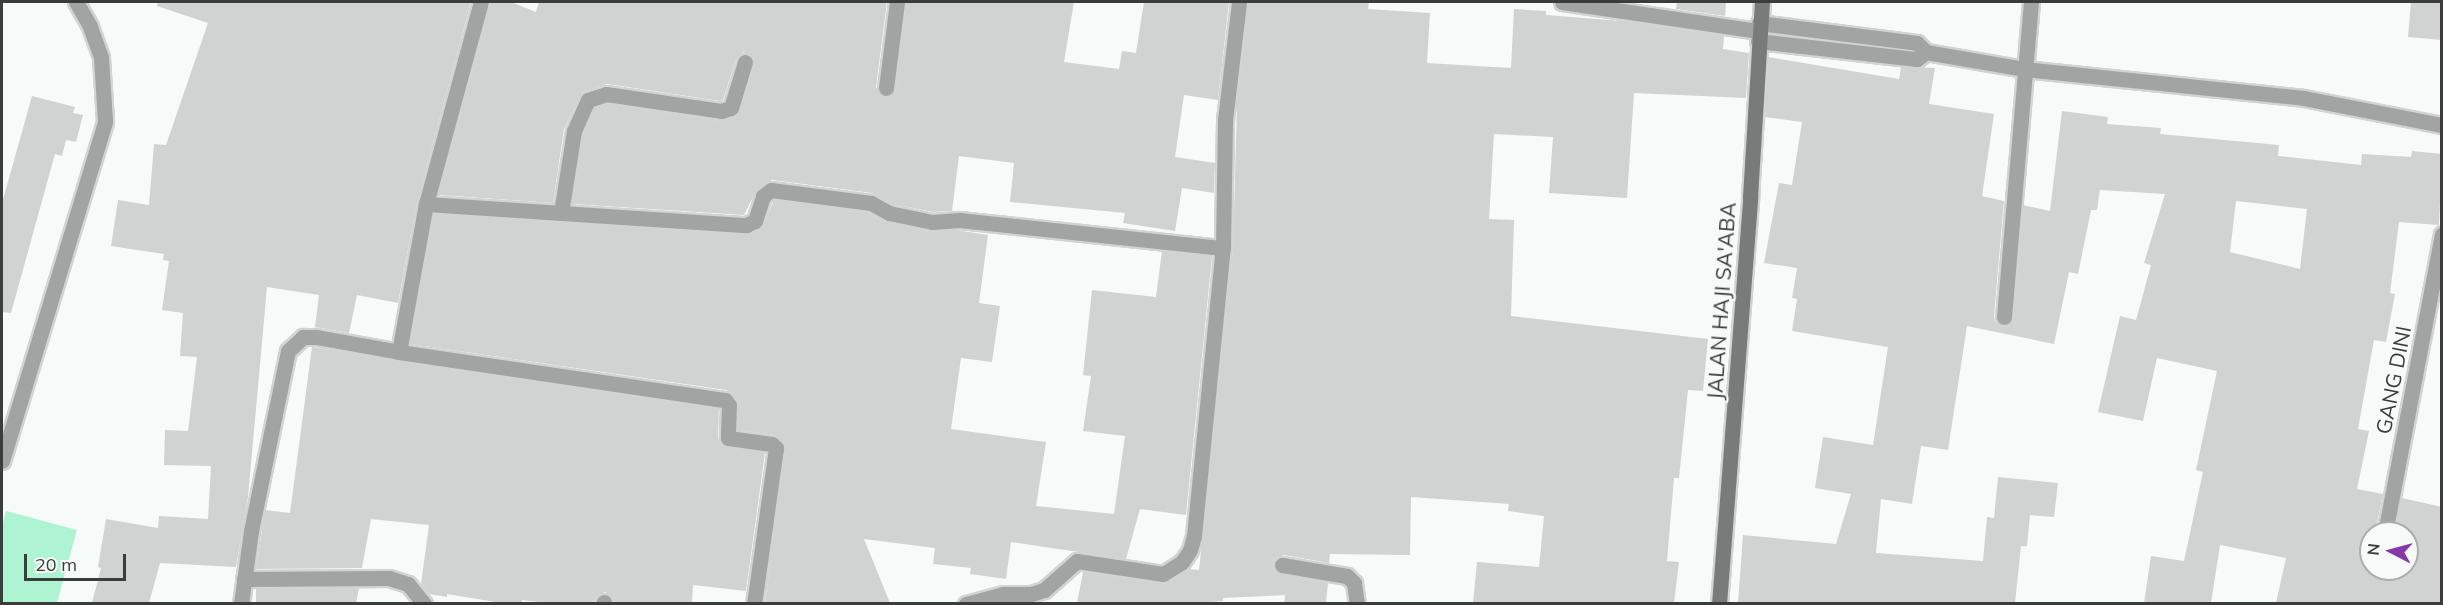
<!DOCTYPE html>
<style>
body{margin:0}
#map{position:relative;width:2443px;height:605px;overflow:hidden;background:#f6faf8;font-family:Mulish,sans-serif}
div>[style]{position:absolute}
.green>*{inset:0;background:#aef3d2}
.building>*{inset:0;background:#d0d3d2}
.roads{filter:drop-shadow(2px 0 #d1d4d2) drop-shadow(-2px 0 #d1d4d2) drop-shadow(0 2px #d1d4d2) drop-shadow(0 -2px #d1d4d2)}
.street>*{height:15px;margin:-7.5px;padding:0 7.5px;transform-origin:7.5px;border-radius:7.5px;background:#a2a4a3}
.secondary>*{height:15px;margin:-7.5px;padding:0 7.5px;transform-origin:7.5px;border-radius:7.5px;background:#797b7a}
span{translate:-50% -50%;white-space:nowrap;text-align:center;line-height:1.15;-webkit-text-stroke:4.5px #f6faf8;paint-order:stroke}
.street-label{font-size:21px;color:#3b3d3c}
.frame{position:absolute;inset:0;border:3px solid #3b3d3c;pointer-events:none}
.north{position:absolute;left:2359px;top:521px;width:60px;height:60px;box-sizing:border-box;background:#f6faf8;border:2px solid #abaead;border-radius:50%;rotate:276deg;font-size:16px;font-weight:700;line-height:24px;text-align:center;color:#3b3d3c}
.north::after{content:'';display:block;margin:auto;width:21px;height:27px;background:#8637a8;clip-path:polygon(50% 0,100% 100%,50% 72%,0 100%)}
.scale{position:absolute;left:24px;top:554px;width:102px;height:27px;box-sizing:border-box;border:3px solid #3b3d3c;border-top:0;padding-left:8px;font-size:18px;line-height:21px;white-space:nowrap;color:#3b3d3c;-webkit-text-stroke:4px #f6faf8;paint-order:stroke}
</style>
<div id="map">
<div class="green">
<i style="clip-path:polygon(6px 511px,77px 530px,57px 603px,2px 603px,2px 526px)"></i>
</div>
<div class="building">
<i style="clip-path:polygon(158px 2px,471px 2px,417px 202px,398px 303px,357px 295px,349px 333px,315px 327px,319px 295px,267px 287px,248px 497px,236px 567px,160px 563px,149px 603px,92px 603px,101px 568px,98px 567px,106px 519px,158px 528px,159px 516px,208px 519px,211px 466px,164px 465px,165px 430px,188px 431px,197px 357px,180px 356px,183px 313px,162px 310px,169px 261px,163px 260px,164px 254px,111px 246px,118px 200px,149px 205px,154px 144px,166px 145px,208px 23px,157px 6px)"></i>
<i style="clip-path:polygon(490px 2px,511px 2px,536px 12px,539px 2px,887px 2px,876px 87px,880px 95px,885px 98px,893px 94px,896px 89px,907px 2px,1074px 2px,1064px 62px,1119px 69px,1122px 51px,1136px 53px,1144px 2px,1229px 2px,1218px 100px,1184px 95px,1175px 157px,1215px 163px,1214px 193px,1182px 188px,1175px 231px,1123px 223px,1125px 213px,1010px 202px,1014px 163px,959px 156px,952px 211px,933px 212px,892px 204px,872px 193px,772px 180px,757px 189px,744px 215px,572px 204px,583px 134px,595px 108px,607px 104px,720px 121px,734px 117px,740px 111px,754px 64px,752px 56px,743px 52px,736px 59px,723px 100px,720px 101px,607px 84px,582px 92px,564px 129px,553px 203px,439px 195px)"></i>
<i style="clip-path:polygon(1677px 2px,1726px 2px,1725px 16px,1676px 9px)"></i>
<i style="clip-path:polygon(2411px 2px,2442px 2px,2442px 40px,2408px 37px)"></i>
<i style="clip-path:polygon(1249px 3px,1369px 2px,1368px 9px,1430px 13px,1427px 63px,1511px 68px,1514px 9px,1546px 11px,1546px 15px,1622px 21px,1724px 36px,1723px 49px,1749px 53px,1746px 98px,1634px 93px,1627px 198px,1549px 193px,1553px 137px,1494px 134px,1489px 219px,1514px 220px,1511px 316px,1708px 339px,1703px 391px,1688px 390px,1679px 478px,1674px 478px,1667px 561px,1679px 562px,1674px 603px,1473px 603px,1477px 562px,1539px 567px,1544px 516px,1508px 511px,1509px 504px,1411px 497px,1410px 555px,1330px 554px,1329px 563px,1284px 555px,1274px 559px,1273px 569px,1280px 574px,1328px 583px,1326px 603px,1284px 603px,1285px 595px,1223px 598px,1223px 601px,1196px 603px,1077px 603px,1083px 572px,1162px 584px,1188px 569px,1199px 570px,1233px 249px,1237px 103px)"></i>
<i style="clip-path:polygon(evenodd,1768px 57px,1899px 79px,1901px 67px,1935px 68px,1929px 104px,1994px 114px,1982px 196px,2004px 201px,1994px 316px,1995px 322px,2003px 327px,2009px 326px,2014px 318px,2023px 205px,2050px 211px,2062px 111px,2108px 117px,2107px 124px,2161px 128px,2160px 134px,2279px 145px,2278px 156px,2361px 165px,2362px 154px,2411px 157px,2412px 151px,2442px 154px,2439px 225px,2399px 222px,2390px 293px,2395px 294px,2386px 342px,2374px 340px,2358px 429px,2369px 431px,2357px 489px,2383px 494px,2375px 533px,2371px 533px,2371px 569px,2407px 569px,2407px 533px,2395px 533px,2402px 498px,2442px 507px,2442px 603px,2276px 603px,2286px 558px,2220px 545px,2211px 603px,2144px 603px,2151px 556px,2184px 561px,2203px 472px,2196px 470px,2217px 371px,2157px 358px,2143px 421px,2098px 412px,2120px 316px,2136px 320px,2151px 265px,2144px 263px,2165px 194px,2100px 190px,2097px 210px,2091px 210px,2078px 274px,2069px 272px,2054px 344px,1967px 326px,1948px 450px,1921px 446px,1912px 504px,1881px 499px,1876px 553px,1983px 561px,1987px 517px,1994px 518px,1998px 477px,2058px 483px,2054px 517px,2030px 515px,2027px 546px,2021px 546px,2015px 603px,1738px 603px,1743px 535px,1836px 544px,1851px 494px,1815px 488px,1823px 437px,1873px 445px,1888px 347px,1792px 331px,1797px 299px,1792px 298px,1797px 268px,1764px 263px,1779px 183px,1792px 185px,1802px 122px,1765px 117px,1768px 57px,2236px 201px,2307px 209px,2300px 269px,2230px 252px,2236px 201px)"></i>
<i style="clip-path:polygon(32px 96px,75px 107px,73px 113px,83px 115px,76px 142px,66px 140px,62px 156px,55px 154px,11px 313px,2px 312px,2px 203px)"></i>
<i style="clip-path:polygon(774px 200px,868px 212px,887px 222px,930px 232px,956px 230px,988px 235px,979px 303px,1000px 306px,992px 362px,961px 358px,951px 429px,1046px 442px,1036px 506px,1114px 514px,1125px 436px,1083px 431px,1091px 376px,1083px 375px,1092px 290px,1156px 297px,1162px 251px,1212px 257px,1186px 515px,1140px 509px,1126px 559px,1011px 542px,1006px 579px,970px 574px,971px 568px,933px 564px,935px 548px,864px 539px,890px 603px,765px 603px,785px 445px,774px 435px,738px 430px,739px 405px,732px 393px,726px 390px,410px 344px,434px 214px,745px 235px,763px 227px)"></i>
<i style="clip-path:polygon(312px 347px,719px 409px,718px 438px,722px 446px,765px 453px,746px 591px,693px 585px,692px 603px,614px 603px,612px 597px,605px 592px,596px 597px,594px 603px,546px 603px,522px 600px,522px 603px,501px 603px,447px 594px,447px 597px,429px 594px,421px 584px,429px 525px,371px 519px,362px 568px,256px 569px,265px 510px,290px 513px)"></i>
<i style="clip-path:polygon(359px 588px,356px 603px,256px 603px,256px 589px)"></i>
</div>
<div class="roads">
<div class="street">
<i style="left:1562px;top:2px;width:199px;rotate:8.4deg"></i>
<i style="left:1759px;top:23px;width:159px;rotate:7.2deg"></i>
<i style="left:1917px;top:43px;width:13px;rotate:45deg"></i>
<i style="left:1926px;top:52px;width:99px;rotate:9.8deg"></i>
<i style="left:2024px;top:69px;width:281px;rotate:5.9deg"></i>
<i style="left:2304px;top:98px;width:141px;rotate:11.1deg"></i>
<i style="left:1758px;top:41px;width:160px;rotate:6.5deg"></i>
<i style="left:1917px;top:59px;width:11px;rotate:-38deg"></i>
<i style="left:886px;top:88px;width:87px;rotate:-82.7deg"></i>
<i style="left:426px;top:204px;width:321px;rotate:3.8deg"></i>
<i style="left:746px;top:225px;width:10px;rotate:-24deg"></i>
<i style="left:755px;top:221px;width:26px;rotate:-72deg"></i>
<i style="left:763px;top:196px;width:10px;rotate:-37deg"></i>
<i style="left:771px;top:190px;width:101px;rotate:7.4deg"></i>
<i style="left:871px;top:203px;width:21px;rotate:29deg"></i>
<i style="left:889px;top:213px;width:44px;rotate:11.8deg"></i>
<i style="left:932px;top:222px;width:28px;rotate:-4deg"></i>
<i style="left:960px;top:220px;width:264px;rotate:6.1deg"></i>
<i style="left:561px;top:213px;width:83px;rotate:-81deg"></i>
<i style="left:574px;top:131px;width:34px;rotate:-66deg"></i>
<i style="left:588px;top:100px;width:19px;rotate:-18deg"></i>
<i style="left:606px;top:94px;width:116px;rotate:8.4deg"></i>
<i style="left:721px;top:111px;width:10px;rotate:-17deg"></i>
<i style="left:731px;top:108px;width:48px;rotate:-73.1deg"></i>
<i style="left:2004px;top:317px;width:316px;rotate:-85.1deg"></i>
<i style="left:399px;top:352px;width:330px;rotate:8.4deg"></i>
<i style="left:725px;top:400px;width:6px;rotate:51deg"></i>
<i style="left:729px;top:405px;width:33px;rotate:92deg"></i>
<i style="left:728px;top:438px;width:44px;rotate:7.8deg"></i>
<i style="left:772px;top:444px;width:6px;rotate:45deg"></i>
<i style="left:776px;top:448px;width:158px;rotate:98deg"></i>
<i style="left:2px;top:461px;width:355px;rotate:-73.1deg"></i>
<i style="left:105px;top:121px;width:64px;rotate:-93.6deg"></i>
<i style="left:101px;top:57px;width:33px;rotate:-110deg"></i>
<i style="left:90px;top:26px;width:28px;rotate:-120deg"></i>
<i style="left:2385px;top:533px;width:304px;rotate:-79.2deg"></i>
<i style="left:1282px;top:565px;width:66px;rotate:9.6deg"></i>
<i style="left:1347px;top:576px;width:10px;rotate:45deg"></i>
<i style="left:1354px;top:583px;width:21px;rotate:82deg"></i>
<i style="left:244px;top:579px;width:145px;rotate:-0.4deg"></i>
<i style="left:389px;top:578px;width:20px;rotate:18deg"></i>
<i style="left:408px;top:584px;width:26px;rotate:51deg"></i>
<i style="left:241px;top:604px;width:74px;rotate:-82.2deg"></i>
<i style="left:251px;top:531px;width:184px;rotate:-78.4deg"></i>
<i style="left:288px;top:351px;width:21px;rotate:-43deg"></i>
<i style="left:303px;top:337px;width:13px"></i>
<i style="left:316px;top:337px;width:84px;rotate:10.2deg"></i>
<i style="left:399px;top:352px;width:150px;rotate:-79.7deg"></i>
<i style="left:426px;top:204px;width:209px;rotate:-74.8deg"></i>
<i style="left:604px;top:604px;width:2px;rotate:-90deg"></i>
<i style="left:966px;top:604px;width:38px;rotate:-15deg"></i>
<i style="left:1003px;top:594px;width:28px"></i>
<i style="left:1031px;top:594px;width:14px;rotate:-17deg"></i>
<i style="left:1044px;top:590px;width:44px;rotate:-41.3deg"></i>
<i style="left:1077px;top:561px;width:87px;rotate:8.6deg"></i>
<i style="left:1163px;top:574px;width:22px;rotate:-32deg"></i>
<i style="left:1182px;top:562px;width:14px;rotate:-56deg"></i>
<i style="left:1190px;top:550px;width:15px;rotate:-74deg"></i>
<i style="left:1194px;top:536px;width:289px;rotate:-84.3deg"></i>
<i style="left:1223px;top:248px;width:128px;rotate:-89.1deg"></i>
<i style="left:1225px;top:120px;width:119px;rotate:-83.2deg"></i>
</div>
<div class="secondary">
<i style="left:1719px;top:604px;width:408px;rotate:-85.6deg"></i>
<i style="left:1750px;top:197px;width:195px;rotate:-86.5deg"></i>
</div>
</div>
<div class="street-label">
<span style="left:1721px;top:301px;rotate:-86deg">JALAN HAJI SA'ABA</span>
<span style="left:2393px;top:380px;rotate:-79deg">GANG DINI</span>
</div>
<div class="frame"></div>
<div class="north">N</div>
<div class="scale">20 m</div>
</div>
